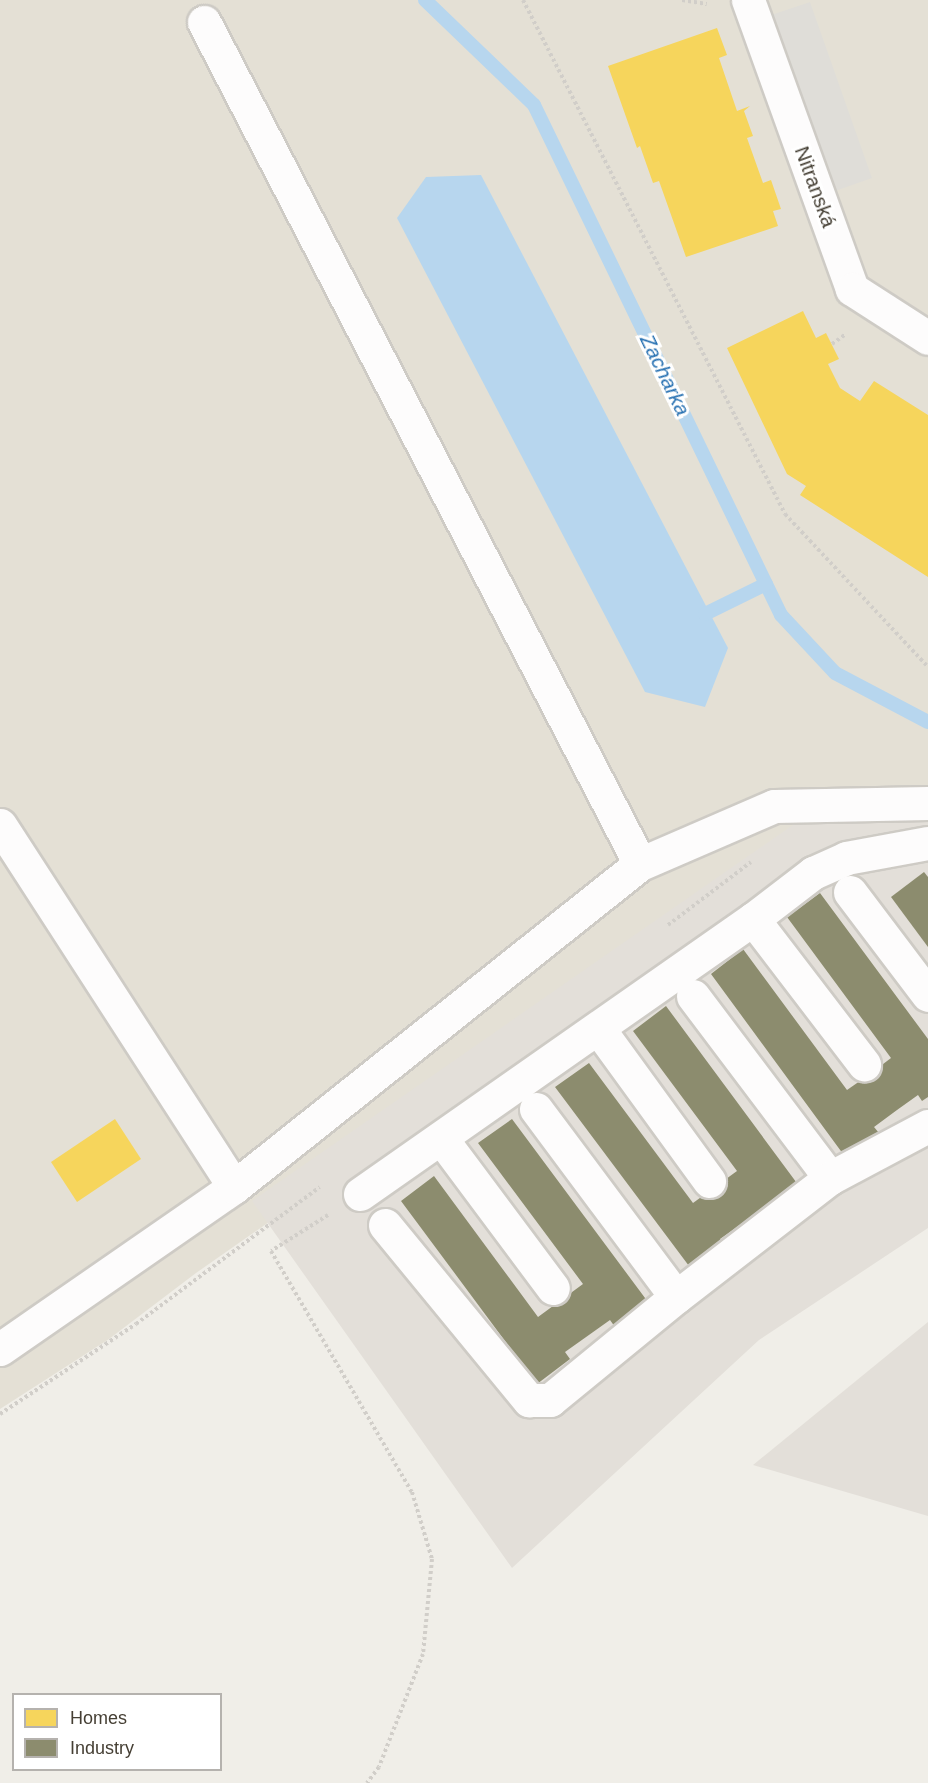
<!DOCTYPE html>
<meta charset="utf-8">
<style>
body{margin:0}
#map{position:relative;width:928px;height:1783px;overflow:hidden;background:#f0eee8;font-family:Helvetica,sans-serif}
div>[style]{position:absolute}
.residential>*{inset:0;background:#e4e0d5}
.industrial>*{inset:0;background:#e3dfd9}
.parking>*{inset:0;background:#dfddd8}
.water>*{inset:0;background:#b7d6ee}
.homes>*{inset:0;background:#f6d55c}
.industry>*{inset:0;background:#8c8c6e}
.stream>*{height:14px;margin:-7px;padding:0 7px;transform-origin:7px;border-radius:7px;background:#b7d6ee}
.path>*{height:4px;margin-top:-2px;transform-origin:0;background:repeating-linear-gradient(90deg,#d1cec9 0 3px,transparent 0 6px)}
.roads{filter:drop-shadow(2px 0 #cecbc5) drop-shadow(-2px 0 #cecbc5) drop-shadow(0 2px #cecbc5) drop-shadow(0 -2px #cecbc5)}
.minor>*{height:33px;margin:-16.5px;padding:0 16.5px;transform-origin:16.5px;border-radius:16.5px;background:#fdfcfc}
span{translate:-50% -50%;white-space:nowrap;text-align:center;line-height:1.15;-webkit-text-stroke:6px #fff;paint-order:stroke}
.street-label{font-size:20px;color:#453f34}
.water-label{font-size:21px;color:#2b73b3;font-style:italic}
.legend{position:absolute;left:12px;top:1693px;width:210px;height:78px;box-sizing:border-box;background:#fff;border:2px solid #b5b2ae;margin:0;padding:8px 10px;list-style:none;font-size:18px;color:#453f34}
.legend li{display:flex;align-items:center;gap:12px;height:30px}
.legend b{width:30px;border:2px solid #b5b2ae}
</style>
<div id="map">
<div class="residential">
<i style="clip-path:polygon(0 0,928px 0,928px 836px,828px 831px,196px 1273px,109px 1339px,0 1409px)"></i>
</div>
<div class="industrial">
<i style="clip-path:polygon(826px 802px,928px 804px,928px 1228px,759px 1340px,512px 1568px,252px 1201px)"></i>
<i style="clip-path:polygon(928px 1322px,928px 1516px,753px 1465px)"></i>
</div>
<div class="parking">
<i style="clip-path:polygon(810px 2px,872px 178px,818px 197px,756px 20px)"></i>
</div>
<div class="water">
<i style="clip-path:polygon(481px 175px,728px 648px,705px 707px,645px 692px,397px 218px,426px 177px)"></i>
</div>
<div class="homes">
<i style="clip-path:polygon(717px 28px,727px 55px,719px 58px,737px 111px,750px 106px,744px 111px,753px 136px,747px 138px,763px 183px,771px 180px,781px 209px,773px 211px,778px 226px,686px 257px,659px 181px,653px 183px,640px 146px,637px 148px,608px 66px)"></i>
<i style="clip-path:polygon(803px 311px,816px 338px,826px 333px,839px 359px,828px 364px,840px 388px,860px 401px,874px 381px,928px 415px,928px 577px,800px 495px,806px 486px,787px 474px,727px 348px)"></i>
<i style="clip-path:polygon(115px 1119px,141px 1159px,77px 1202px,51px 1162px)"></i>
</div>
<div class="industry">
<i style="clip-path:polygon(924px 872px,928px 877px,928px 947px,891px 897px)"></i>
<i style="clip-path:polygon(820px 893px,928px 1039px,928px 1097px,922px 1101px,918px 1095px,897px 1110px,874px 1127px,879px 1133px,846px 1158px,711px 974px,743px 949px,847px 1090px,870px 1074px,891px 1058px,787px 917px)"></i>
<i style="clip-path:polygon(666px 1006px,802px 1190px,769px 1214px,764px 1208px,720px 1239px,725px 1246px,692px 1270px,555px 1087px,589px 1063px,693px 1203px,737px 1171px,633px 1031px)"></i>
<i style="clip-path:polygon(512px 1119px,648px 1302px,615px 1327px,610px 1320px,565px 1352px,570px 1359px,537px 1384px,401px 1201px,434px 1176px,538px 1317px,583px 1284px,478px 1143px)"></i>
</div>
<div class="stream">
<i style="left:425px;top:0;width:151px;rotate:43.9deg"></i>
<i style="left:534px;top:105px;width:567px;rotate:64.16deg"></i>
<i style="left:781px;top:615px;width:79px;rotate:47deg"></i>
<i style="left:835px;top:673px;width:105px;rotate:27.8deg"></i>
<i style="left:705px;top:614px;width:68px;rotate:-26.2deg"></i>
</div>
<div class="path">
<i style="left:523px;top:0;width:577px;rotate:62.99deg"></i>
<i style="left:785px;top:514px;width:209px;rotate:46.9deg"></i>
<i style="left:682px;top:0;width:25px;rotate:9deg"></i>
<i style="left:832px;top:344px;width:17px;rotate:-36deg"></i>
<i style="left:668px;top:925px;width:104px;rotate:-37.2deg"></i>
<i style="left:328px;top:1215px;width:67px;rotate:147.7deg"></i>
<i style="left:271px;top:1251px;width:279px;rotate:59.7deg"></i>
<i style="left:412px;top:1492px;width:70px;rotate:73.4deg"></i>
<i style="left:432px;top:1559px;width:95px;rotate:95.4deg"></i>
<i style="left:423px;top:1654px;width:121px;rotate:111.3deg"></i>
<i style="left:379px;top:1767px;width:20px;rotate:127deg"></i>
<i style="left:0;top:1414px;width:163px;rotate:-33.5deg"></i>
<i style="left:136px;top:1324px;width:229px;rotate:-36.7deg"></i>
</div>
<div class="roads">
<div class="minor">
<i style="left:748px;top:0;width:307px;rotate:70.2deg"></i>
<i style="left:852px;top:289px;width:90px;rotate:32.8deg"></i>
<i style="left:204px;top:22px;width:948px;rotate:62.62deg"></i>
<i style="left:0;top:825px;width:431px;rotate:57.1deg"></i>
<i style="left:850px;top:892px;width:129px;rotate:52.9deg"></i>
<i style="left:753px;top:919px;width:183px;rotate:52.6deg"></i>
<i style="left:693px;top:996px;width:228px;rotate:53deg"></i>
<i style="left:598px;top:1028px;width:189px;rotate:54deg"></i>
<i style="left:536px;top:1109px;width:234px;rotate:53.3deg"></i>
<i style="left:676px;top:1297px;width:195px;rotate:-37.7deg"></i>
<i style="left:830px;top:1178px;width:111px;rotate:-28deg"></i>
<i style="left:441px;top:1138px;width:187px;rotate:53.3deg"></i>
<i style="left:360px;top:1194px;width:480px;rotate:-35deg"></i>
<i style="left:753px;top:919px;width:76px;rotate:-37.5deg"></i>
<i style="left:813px;top:873px;width:36px;rotate:-24deg"></i>
<i style="left:846px;top:858px;width:83px;rotate:-10.4deg"></i>
<i style="left:385px;top:1225px;width:227px;rotate:50.6deg"></i>
<i style="left:529px;top:1400px;width:21px"></i>
<i style="left:550px;top:1400px;width:163px;rotate:-39.3deg"></i>
<i style="left:0;top:1349px;width:285px;rotate:-34.7deg"></i>
<i style="left:234px;top:1187px;width:519px;rotate:-38.5deg"></i>
<i style="left:640px;top:864px;width:146px;rotate:-23.4deg"></i>
<i style="left:774px;top:806px;width:154px;rotate:-1.1deg"></i>
</div>
</div>
<div class="street-label">
<span style="left:815px;top:187px;rotate:70deg">Nitranská</span>
</div>
<div class="water-label">
<span style="left:665px;top:375px;rotate:64deg">Zacharka</span>
</div>
<ul class="legend">
<li><b style="height:16px;background:#f6d55c"></b>Homes</li>
<li><b style="height:16px;background:#8c8c6e"></b>Industry</li>
</ul>
</div>
